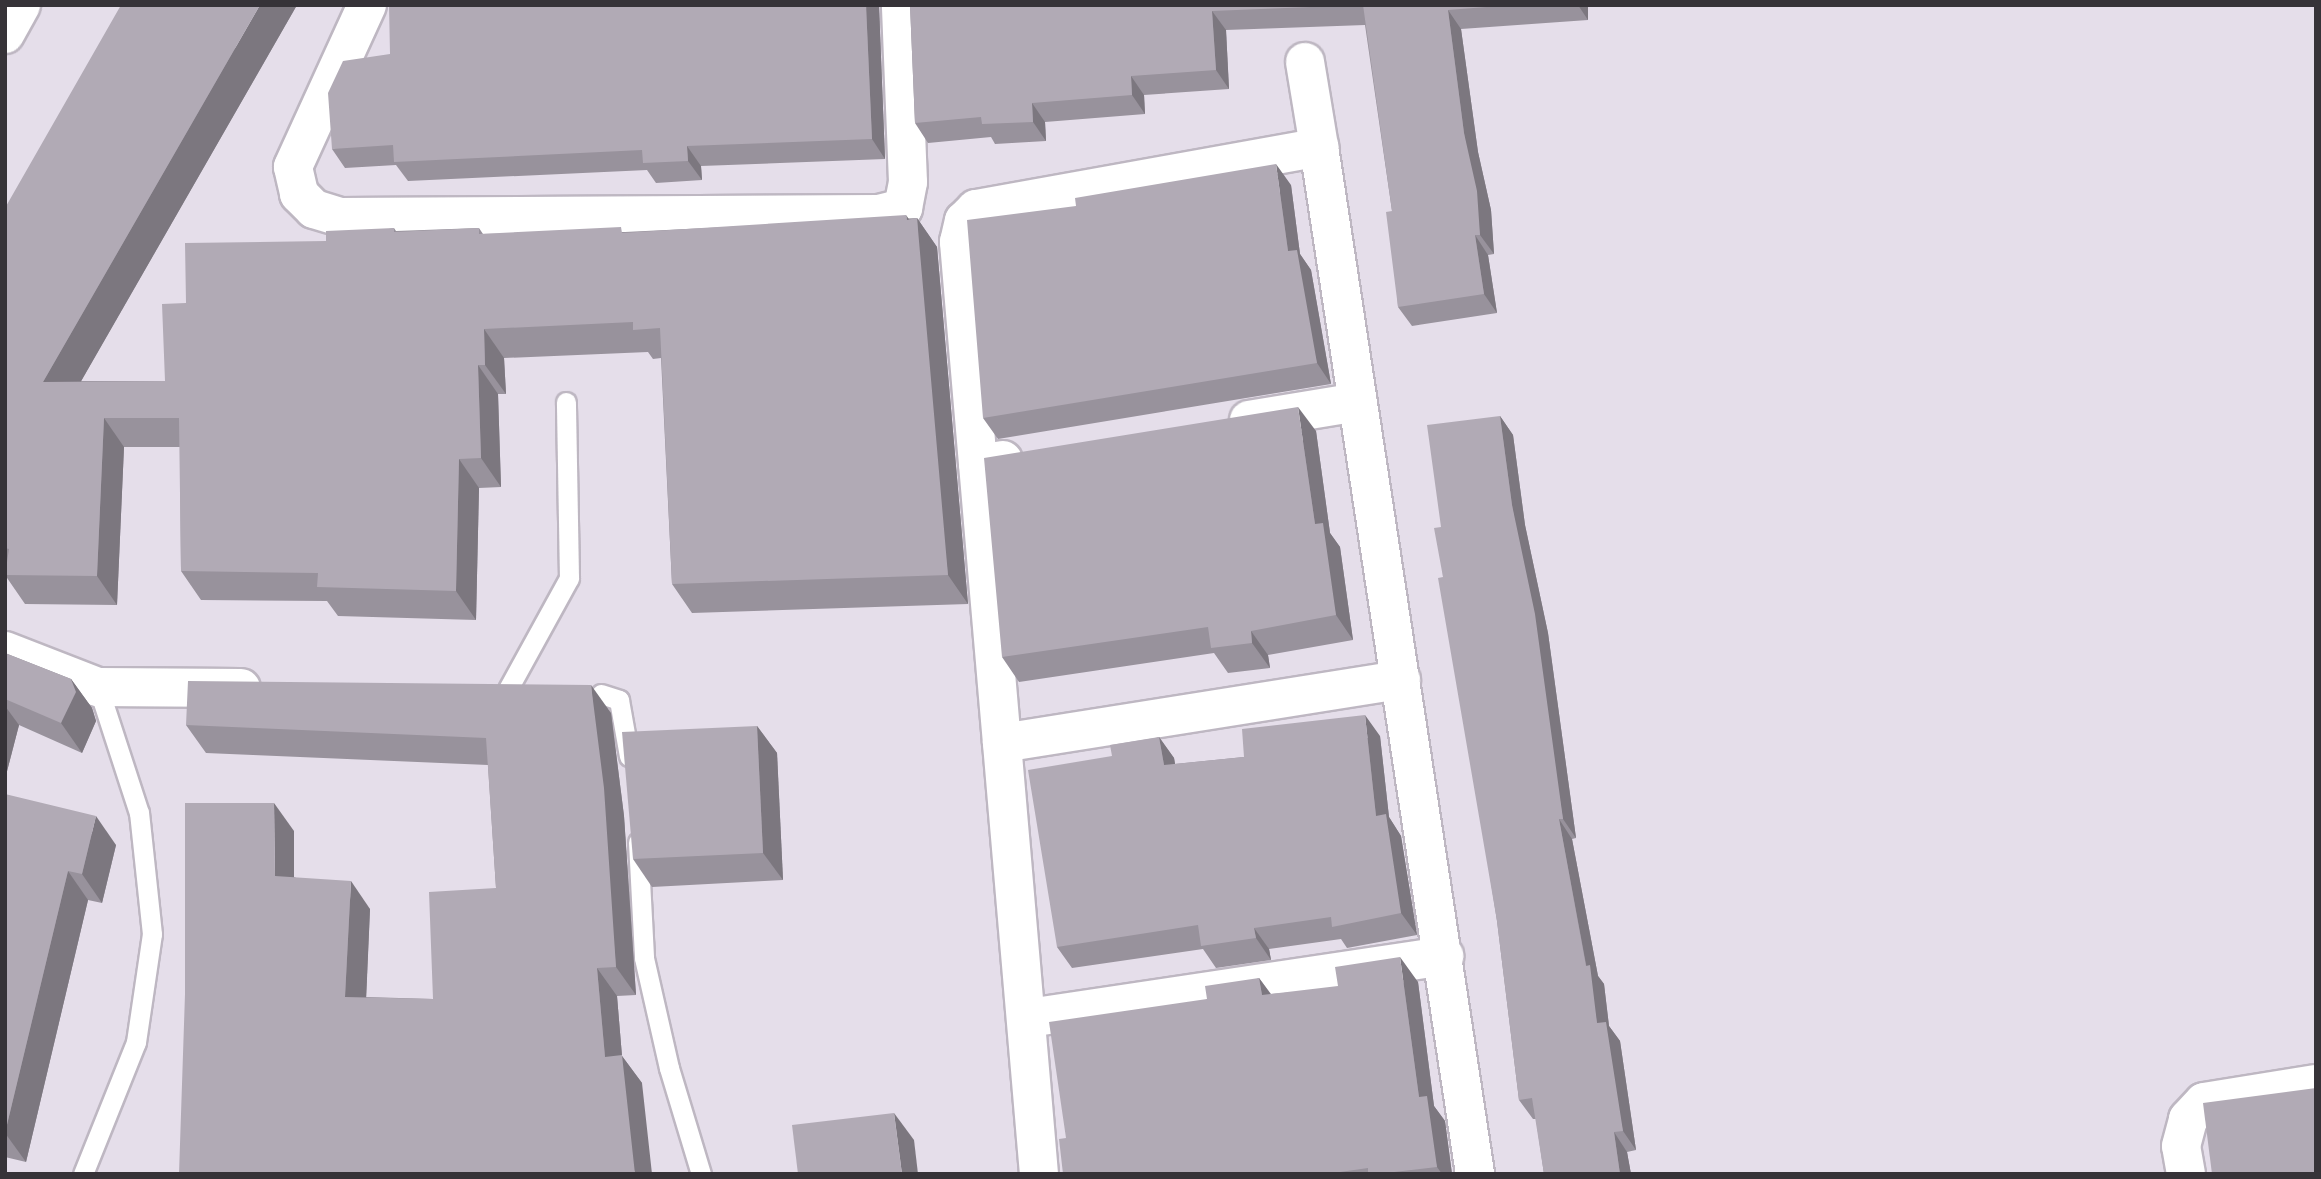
<!DOCTYPE html>
<style>
body{margin:0}
#map{position:relative;width:2321px;height:1179px;overflow:hidden;background:#e5deea;font-family:"Crimson Pro",serif}
div>[style]{position:absolute}
.roads{filter:drop-shadow(2px 0 #beb7c2) drop-shadow(-2px 0 #beb7c2) drop-shadow(0 2px #beb7c2) drop-shadow(0 -2px #beb7c2)}
.service>*{height:19px;margin:-9.5px;padding:0 9.5px;transform-origin:9.5px;border-radius:9.5px;background:#fff}
.minor>*{height:38px;margin:-19px;padding:0 19px;transform-origin:19px;border-radius:19px;background:#fff}
.primary>*{height:38px;margin:-19px;padding:0 19px;transform-origin:19px;border-radius:19px;background:#fff}
.wall>*{inset:0;background:#98929c}
.shaded-wall>*{inset:0;background:#7c777f}
.building>*{inset:0;background:#b1aab5}
span{translate:-50% -50%;white-space:nowrap;text-align:center;line-height:1.15;-webkit-text-stroke:6px #e5deea;paint-order:stroke}
.frame{position:absolute;inset:0;border:7px solid #363338;pointer-events:none}
</style>
<div id="map">
<div class="roads">
<div class="service">
<i style="left:508px;top:689px;width:127px;rotate:-61.2deg"></i>
<i style="left:569px;top:578px;width:176px;rotate:-91deg"></i>
<i style="left:601px;top:694px;width:19px;rotate:18deg"></i>
<i style="left:619px;top:700px;width:57px;rotate:79.9deg"></i>
<i style="left:638px;top:842px;width:116px;rotate:87deg"></i>
<i style="left:644px;top:958px;width:113px;rotate:77.2deg"></i>
<i style="left:669px;top:1068px;width:111px;rotate:73.2deg"></i>
<i style="left:83px;top:1174px;width:142px;rotate:-68.1deg"></i>
<i style="left:136px;top:1042px;width:109px;rotate:-81.6deg"></i>
<i style="left:152px;top:934px;width:122px;rotate:-96.1deg"></i>
<i style="left:139px;top:813px;width:133px;rotate:-108deg"></i>
</div>
<div class="minor">
<i style="left:367px;top:5px;width:178px;rotate:114.6deg"></i>
<i style="left:293px;top:167px;width:28px;rotate:77deg"></i>
<i style="left:299px;top:194px;width:21px;rotate:45deg"></i>
<i style="left:314px;top:209px;width:27px;rotate:17deg"></i>
<i style="left:340px;top:217px;width:539px;rotate:-0.32deg"></i>
<i style="left:879px;top:214px;width:25px;rotate:-14deg"></i>
<i style="left:903px;top:208px;width:26px;rotate:-79deg"></i>
<i style="left:908px;top:182px;width:177px;rotate:-92.3deg"></i>
<i style="left:1305px;top:62px;width:86px;rotate:80.6deg"></i>
<i style="left:1249px;top:420px;width:110px;rotate:-9.4deg"></i>
<i style="left:1003px;top:460px;width:25px;rotate:171deg"></i>
<i style="left:978px;top:464px;width:713px;rotate:85.09deg"></i>
<i style="left:978px;top:464px;width:223px;rotate:-94.9deg"></i>
<i style="left:959px;top:242px;width:22px;rotate:-77deg"></i>
<i style="left:964px;top:221px;width:17px;rotate:-45deg"></i>
<i style="left:976px;top:209px;width:349px;rotate:-10.2deg"></i>
<i style="left:1319px;top:147px;width:1039px;rotate:81.36deg"></i>
<i style="left:5px;top:651px;width:100px;rotate:21.2deg"></i>
<i style="left:98px;top:687px;width:143px;rotate:0.4deg"></i>
<i style="left:1002px;top:743px;width:404px;rotate:-9deg"></i>
<i style="left:1029px;top:1018px;width:420px;rotate:-8.5deg"></i>
<i style="left:2186px;top:1174px;width:28px;rotate:-100deg"></i>
<i style="left:2181px;top:1146px;width:28px;rotate:-75deg"></i>
<i style="left:2188px;top:1119px;width:23px;rotate:-47deg"></i>
<i style="left:2204px;top:1102px;width:113px;rotate:-9.1deg"></i>
</div>
<div class="primary">
<i style="left:5px;top:34px;width:33px;rotate:-61deg"></i>
</div>
</div>
<div class="wall">
<i style="clip-path:polygon(297px 5px,81px 381px,165px 381px,186px 303px,326px 241px,394px 228px,396px 231px,479px 228px,483px 234px,625px 232px,917px 218px,937px 247px,968px 604px,692px 613px,672px 584px,661px 358px,653px 359px,648px 352px,504px 358px,506px 394px,498px 394px,501px 487px,479px 488px,476px 620px,338px 616px,327px 601px,201px 600px,181px 571px,180px 447px,124px 447px,117px 605px,25px 604px,5px 575px,5px 208px)"></i>
<i style="clip-path:polygon(879px 5px,885px 159px,701px 166px,702px 180px,656px 183px,647px 170px,408px 181px,396px 165px,345px 168px,332px 149px)"></i>
<i style="clip-path:polygon(910px 5px,1588px 5px,1588px 20px,1461px 29px,1478px 152px,1491px 210px,1494px 254px,1488px 255px,1497px 313px,1412px 326px,1398px 307px,1392px 211px,1365px 25px,1226px 30px,1229px 89px,1144px 95px,1145px 114px,1045px 122px,1046px 141px,995px 144px,991px 137px,928px 143px,915px 123px)"></i>
<i style="clip-path:polygon(1291px 185px,1300px 254px,1311px 270px,1331px 384px,998px 439px,983px 418px)"></i>
<i style="clip-path:polygon(1500px 416px,1513px 435px,1525px 525px,1548px 633px,1576px 838px,1572px 839px,1598px 976px,1604px 984px,1609px 1026px,1620px 1041px,1636px 1150px,1627px 1152px,1631px 1174px,1544px 1174px,1536px 1119px,1533px 1119px,1519px 1100px,1497px 921px,1443px 577px,1441px 527px)"></i>
<i style="clip-path:polygon(1316px 431px,1330px 533px,1340px 547px,1353px 640px,1268px 655px,1270px 668px,1228px 673px,1214px 653px,1019px 682px,1002px 657px)"></i>
<i style="clip-path:polygon(5px 653px,71px 679px,92px 708px,96px 721px,82px 753px,19px 725px,5px 779px)"></i>
<i style="clip-path:polygon(611px 713px,624px 816px,636px 995px,617px 996px,622px 1056px,642px 1083px,179px 1174px,294px 831px,294px 877px,370px 909px,366px 997px,433px 999px,496px 888px,488px 765px,206px 753px,186px 725px)"></i>
<i style="clip-path:polygon(757px 726px,777px 753px,783px 880px,652px 887px,633px 859px)"></i>
<i style="clip-path:polygon(1380px 736px,1389px 817px,1401px 836px,1417px 935px,1347px 948px,1341px 939px,1269px 949px,1271px 960px,1216px 968px,1203px 949px,1072px 968px,1057px 947px,1112px 756px,1159px 737px,1174px 758px,1175px 764px,1244px 757px)"></i>
<i style="clip-path:polygon(5px 794px,116px 845px,102px 903px,88px 900px,26px 1162px,5px 1157px)"></i>
<i style="clip-path:polygon(1259px 978px,1271px 994px,1418px 982px,1434px 1106px,1445px 1121px,1452px 1174px,1063px 1174px,1066px 1138px,1207px 999px)"></i>
</div>
<div class="shaded-wall">
<i style="clip-path:polygon(260px 5px,297px 5px,64px 411px,43px 382px)"></i>
<i style="clip-path:polygon(866px 5px,879px 5px,885px 159px,872px 139px)"></i>
<i style="clip-path:polygon(1578px 5px,1588px 5px,1588px 20px)"></i>
<i style="clip-path:polygon(1448px 10px,1461px 29px,1478px 152px,1491px 210px,1494px 254px,1480px 235px,1464px 133px)"></i>
<i style="clip-path:polygon(1212px 11px,1226px 30px,1229px 89px,1216px 70px)"></i>
<i style="clip-path:polygon(1131px 76px,1144px 95px,1145px 114px,1132px 95px)"></i>
<i style="clip-path:polygon(1032px 103px,1045px 122px,1046px 141px,1033px 122px)"></i>
<i style="clip-path:polygon(687px 146px,701px 166px,702px 180px,688px 161px)"></i>
<i style="clip-path:polygon(1276px 164px,1291px 185px,1300px 254px,1311px 270px,1331px 384px,1317px 363px,1288px 251px)"></i>
<i style="clip-path:polygon(906px 215px,918px 232px,917px 218px,937px 247px,968px 604px,948px 575px)"></i>
<i style="clip-path:polygon(1475px 235px,1488px 255px,1497px 313px,1484px 294px)"></i>
<i style="clip-path:polygon(484px 329px,504px 358px,506px 394px,485px 365px)"></i>
<i style="clip-path:polygon(478px 365px,498px 394px,501px 487px,481px 458px)"></i>
<i style="clip-path:polygon(1298px 407px,1316px 431px,1330px 533px,1340px 547px,1353px 640px,1336px 615px,1315px 524px)"></i>
<i style="clip-path:polygon(1500px 416px,1513px 435px,1525px 525px,1548px 633px,1576px 838px,1563px 819px,1512px 505px)"></i>
<i style="clip-path:polygon(104px 418px,124px 447px,117px 605px,97px 576px)"></i>
<i style="clip-path:polygon(459px 459px,479px 488px,476px 620px,456px 591px)"></i>
<i style="clip-path:polygon(1251px 631px,1268px 655px,1270px 668px,1252px 643px)"></i>
<i style="clip-path:polygon(71px 679px,92px 708px,96px 721px,82px 753px,61px 723px)"></i>
<i style="clip-path:polygon(591px 685px,611px 713px,624px 816px,636px 995px,616px 967px)"></i>
<i style="clip-path:polygon(5px 706px,19px 725px,5px 779px)"></i>
<i style="clip-path:polygon(1365px 715px,1380px 736px,1389px 817px,1401px 836px,1417px 935px,1401px 913px,1376px 816px)"></i>
<i style="clip-path:polygon(757px 726px,777px 753px,783px 880px,763px 853px)"></i>
<i style="clip-path:polygon(1159px 737px,1174px 758px,1179px 787px,1164px 765px)"></i>
<i style="clip-path:polygon(274px 803px,294px 831px,294px 905px,275px 876px)"></i>
<i style="clip-path:polygon(96px 816px,116px 845px,102px 903px,82px 874px)"></i>
<i style="clip-path:polygon(1559px 819px,1572px 839px,1598px 976px,1604px 984px,1609px 1026px,1620px 1041px,1636px 1150px,1623px 1131px,1597px 1023px)"></i>
<i style="clip-path:polygon(68px 871px,88px 900px,26px 1162px,5px 1133px)"></i>
<i style="clip-path:polygon(351px 881px,370px 909px,365px 1025px,345px 997px)"></i>
<i style="clip-path:polygon(1254px 928px,1269px 949px,1271px 960px,1256px 938px)"></i>
<i style="clip-path:polygon(1400px 957px,1418px 982px,1434px 1106px,1445px 1121px,1452px 1174px,1442px 1174px,1437px 1167px,1419px 1097px)"></i>
<i style="clip-path:polygon(597px 968px,617px 996px,622px 1056px,642px 1083px,652px 1174px,635px 1174px,605px 1057px)"></i>
<i style="clip-path:polygon(1259px 978px,1277px 1003px,1262px 995px)"></i>
<i style="clip-path:polygon(894px 1113px,914px 1140px,918px 1174px,902px 1174px)"></i>
<i style="clip-path:polygon(1614px 1132px,1627px 1152px,1631px 1174px,1620px 1174px)"></i>
</div>
<div class="building">
<i style="clip-path:polygon(121px 5px,260px 5px,43px 382px,165px 381px,162px 304px,186px 303px,185px 243px,326px 241px,326px 231px,394px 228px,394px 232px,479px 228px,479px 234px,621px 227px,622px 233px,906px 215px,907px 220px,917px 218px,948px 575px,672px 584px,660px 328px,633px 330px,633px 322px,484px 329px,485px 365px,478px 365px,481px 458px,459px 459px,456px 591px,317px 587px,318px 573px,181px 571px,179px 418px,104px 418px,97px 576px,5px 575px,9px 549px,5px 548px,5px 208px)"></i>
<i style="clip-path:polygon(389px 5px,866px 5px,872px 139px,687px 146px,688px 161px,643px 163px,642px 150px,394px 162px,393px 145px,332px 149px,328px 93px,343px 61px,390px 54px)"></i>
<i style="clip-path:polygon(910px 5px,1359px 5px,1212px 11px,1216px 70px,1131px 76px,1132px 95px,1032px 103px,1033px 122px,982px 124px,981px 117px,915px 123px)"></i>
<i style="clip-path:polygon(1363px 5px,1512px 5px,1448px 10px,1464px 133px,1477px 191px,1480px 235px,1475px 235px,1484px 294px,1398px 307px,1386px 212px,1392px 211px)"></i>
<i style="clip-path:polygon(1276px 164px,1288px 251px,1297px 250px,1317px 363px,983px 418px,967px 220px,1076px 206px,1075px 198px)"></i>
<i style="clip-path:polygon(1298px 407px,1315px 524px,1323px 523px,1336px 615px,1251px 631px,1252px 643px,1211px 648px,1208px 627px,1002px 657px,984px 458px)"></i>
<i style="clip-path:polygon(1500px 416px,1512px 505px,1535px 614px,1563px 819px,1559px 819px,1586px 966px,1590px 965px,1597px 1023px,1606px 1022px,1623px 1131px,1614px 1132px,1620px 1174px,1544px 1174px,1532px 1098px,1519px 1100px,1497px 921px,1438px 578px,1443px 577px,1434px 528px,1441px 527px,1427px 425px)"></i>
<i style="clip-path:polygon(5px 653px,71px 679px,76px 692px,61px 723px,5px 699px)"></i>
<i style="clip-path:polygon(188px 681px,591px 685px,604px 788px,616px 967px,597px 968px,605px 1057px,622px 1055px,635px 1174px,179px 1174px,185px 994px,185px 803px,274px 803px,275px 876px,351px 881px,345px 997px,433px 999px,429px 892px,496px 888px,486px 738px,186px 725px)"></i>
<i style="clip-path:polygon(1365px 715px,1376px 816px,1386px 814px,1401px 913px,1332px 927px,1331px 917px,1254px 928px,1256px 938px,1201px 946px,1198px 925px,1057px 947px,1028px 770px,1112px 756px,1110px 745px,1159px 737px,1164px 765px,1244px 757px,1242px 729px)"></i>
<i style="clip-path:polygon(757px 726px,763px 853px,633px 859px,622px 732px)"></i>
<i style="clip-path:polygon(5px 794px,96px 816px,82px 874px,68px 871px,5px 1133px)"></i>
<i style="clip-path:polygon(1400px 957px,1419px 1097px,1427px 1096px,1437px 1167px,1377px 1174px,1368px 1174px,1368px 1168px,1326px 1174px,1063px 1174px,1059px 1139px,1066px 1138px,1049px 1022px,1207px 999px,1205px 986px,1259px 978px,1262px 995px,1338px 986px,1335px 967px)"></i>
<i style="clip-path:polygon(2316px 1088px,2316px 1174px,2212px 1174px,2203px 1103px)"></i>
<i style="clip-path:polygon(894px 1113px,902px 1174px,798px 1174px,792px 1125px)"></i>
</div>
<div class="frame"></div>
</div>
